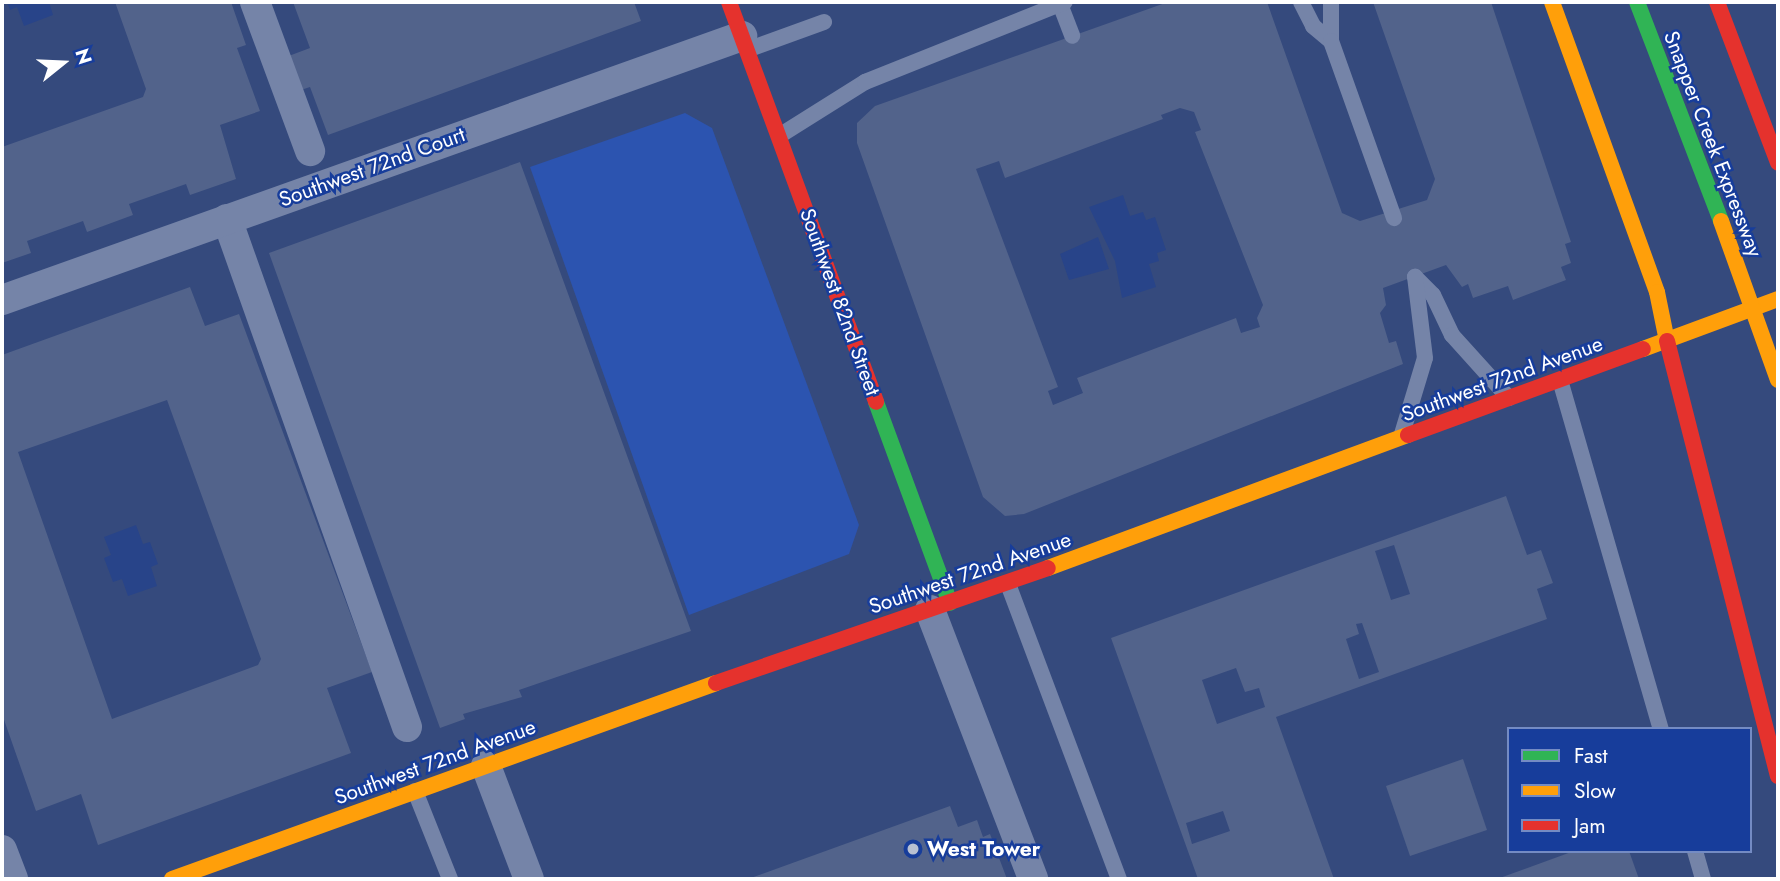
<!DOCTYPE html>
<style>
body{margin:0}
#map{position:relative;width:1780px;height:881px;overflow:hidden;background:#354a7d;font-family:Jost,sans-serif}
div>[style]{position:absolute}
.green>*{inset:0;background:#2c54b0}
.water>*{inset:0;background:#284489}
.building>*{inset:0;background:#52638b}
.lane>*{height:16px;margin:-8px;padding:0 8px;transform-origin:8px;border-radius:8px;background:#7584a8}
.street>*{height:30px;margin:-15px;padding:0 15px;transform-origin:15px;border-radius:15px;background:#7584a8}
.fast>*{height:16px;margin:-8px;padding:0 8px;transform-origin:8px;border-radius:8px;background:#30b455}
.slow>*{height:16px;margin:-8px;padding:0 8px;transform-origin:8px;border-radius:8px;background:#ff9f0a}
.jam>*{height:16px;margin:-8px;padding:0 8px;transform-origin:8px;border-radius:8px;background:#e5322d}
.slow-bridge>*{height:16px;margin:-8px;padding:0 8px;transform-origin:8px;border-radius:8px;background:#ff9f0a}
.dots>*{width:19px;height:19px;translate:-50% -50%;box-sizing:border-box;border:4px solid #173d9b;border-radius:50%}
span{translate:-50% -50%;white-space:nowrap;text-align:center;line-height:1.15;-webkit-text-stroke:5px #173d9b;paint-order:stroke}
.street-label{font-size:21px;color:#fff}
.poi-label{font-size:21px;color:#fff;font-weight:700}
.left{translate:0 -50%;text-align:left}
.frame{position:absolute;inset:0;border:4px solid #fff;pointer-events:none}
.legend{position:absolute;left:1507px;top:727px;width:245px;height:126px;box-sizing:border-box;background:#173d9b;border:2px solid #748bc3;margin:0;padding:9px 12px;list-style:none;font-size:21px;color:#fff}
.legend li{display:flex;align-items:center;gap:14px;height:35px}
.legend b{width:35px;border:2px solid #748bc3}
.north{position:absolute;left:28px;top:28px;width:70px;height:70px;-webkit-text-stroke:5px #173d9b;paint-order:stroke;rotate:72deg;font-size:19px;font-weight:700;line-height:28px;text-align:center;color:#fff}
.north::after{content:'';display:block;margin:auto;width:24px;height:32px;background:#fff;clip-path:polygon(50% 0,100% 100%,50% 72%,0 100%)}
</style>
<div id="map">
<div class="green">
<i style="clip-path:polygon(685px 113px,712px 128px,859px 525px,849px 554px,689px 615px,530px 167px)"></i>
</div>
<div class="water">
<i style="clip-path:polygon(7px 2px,49px 2px,53px 15px,24px 26px,17px 7px,10px 10px)"></i>
<i style="clip-path:polygon(1123px 195px,1130px 216px,1143px 212px,1146px 220px,1155px 217px,1166px 250px,1157px 253px,1159px 261px,1149px 264px,1156px 287px,1122px 298px,1115px 261px,1089px 207px)"></i>
<i style="clip-path:polygon(1098px 237px,1109px 269px,1069px 280px,1060px 254px)"></i>
<i style="clip-path:polygon(136px 525px,143px 544px,150px 542px,158px 564px,151px 567px,157px 586px,128px 596px,122px 579px,113px 582px,104px 558px,111px 555px,104px 537px)"></i>
</div>
<div class="building">
<i style="clip-path:polygon(115px 2px,231px 2px,246px 45px,237px 48px,260px 111px,220px 125px,236px 179px,190px 195px,186px 184px,129px 204px,133px 215px,87px 232px,83px 221px,27px 241px,31px 253px,2px 263px,2px 147px,143px 97px,146px 89px)"></i>
<i style="clip-path:polygon(293px 2px,634px 2px,641px 21px,328px 135px,310px 87px,298px 91px,286px 57px,310px 48px)"></i>
<i style="clip-path:polygon(evenodd,1168px 2px,1267px 2px,1342px 213px,1360px 221px,1427px 200px,1435px 179px,1373px 2px,1491px 2px,1571px 242px,1565px 244px,1571px 263px,1561px 267px,1566px 280px,1513px 300px,1508px 286px,1473px 298px,1468px 284px,1462px 287px,1446px 265px,1383px 288px,1386px 305px,1380px 313px,1389px 343px,1396px 341px,1403px 364px,1024px 514px,1005px 516px,983px 497px,857px 143px,857px 123px,875px 106px,1168px 2px,1180px 108px,1194px 112px,1201px 130px,1195px 132px,1263px 305px,1257px 318px,1260px 327px,1241px 333px,1236px 318px,1077px 378px,1083px 393px,1053px 405px,1048px 391px,1058px 387px,976px 169px,999px 161px,1005px 178px,1163px 119px,1161px 115px,1180px 108px)"></i>
<i style="clip-path:polygon(520px 162px,691px 631px,519px 690px,522px 697px,463px 714px,465px 719px,440px 728px,269px 253px)"></i>
<i style="clip-path:polygon(evenodd,190px 287px,205px 326px,239px 314px,372px 672px,327px 688px,351px 753px,98px 845px,81px 794px,36px 811px,2px 714px,2px 355px,190px 287px,167px 400px,261px 659px,258px 665px,112px 719px,18px 452px,167px 400px)"></i>
<i style="clip-path:polygon(evenodd,1506px 496px,1527px 555px,1541px 550px,1553px 583px,1537px 589px,1547px 619px,1276px 717px,1334px 879px,1198px 879px,1111px 638px,1506px 496px,1394px 545px,1410px 594px,1391px 600px,1375px 551px,1394px 545px,1506px 496px,1362px 623px,1379px 672px,1359px 679px,1346px 639px,1359px 634px,1356px 624px,1362px 623px,1506px 496px,1236px 668px,1245px 692px,1259px 688px,1265px 707px,1217px 724px,1202px 680px,1236px 668px,1506px 496px,1223px 811px,1230px 831px,1192px 844px,1186px 823px,1223px 811px)"></i>
<i style="clip-path:polygon(1463px 759px,1487px 830px,1410px 856px,1386px 786px)"></i>
<i style="clip-path:polygon(950px 806px,958px 827px,977px 820px,983px 837px,990px 834px,1007px 879px,748px 879px)"></i>
<i style="clip-path:polygon(1574px 851px,1629px 851px,1639px 879px,1497px 879px)"></i>
</div>
<div class="lane">
<i style="left:1301px;top:2px;width:27px;rotate:63deg"></i>
<i style="left:1313px;top:26px;width:23px;rotate:40deg"></i>
<i style="left:1331px;top:2px;width:39px;rotate:90deg"></i>
<i style="left:1331px;top:41px;width:188px;rotate:70.4deg"></i>
<i style="left:1060px;top:4px;width:34px;rotate:69deg"></i>
<i style="left:747px;top:50px;width:82px;rotate:-20deg"></i>
<i style="left:779px;top:136px;width:102px;rotate:-32.1deg"></i>
<i style="left:865px;top:82px;width:215px;rotate:-21.8deg"></i>
<i style="left:1415px;top:277px;width:25px;rotate:45deg"></i>
<i style="left:1433px;top:295px;width:44px;rotate:64.6deg"></i>
<i style="left:1452px;top:335px;width:85px;rotate:47.9deg"></i>
<i style="left:1560px;top:380px;width:363px;rotate:73.9deg"></i>
<i style="left:1402px;top:434px;width:79px;rotate:-73.2deg"></i>
<i style="left:1425px;top:358px;width:82px;rotate:-97deg"></i>
<i style="left:1008px;top:584px;width:315px;rotate:69.4deg"></i>
<i style="left:415px;top:791px;width:95px;rotate:68.3deg"></i>
<i style="left:1695px;top:851px;width:29px;rotate:74deg"></i>
</div>
<div class="street">
<i style="left:255px;top:2px;width:159px;rotate:69.7deg"></i>
<i style="left:227px;top:219px;width:539px;rotate:70.49deg"></i>
<i style="left:2px;top:300px;width:786px;rotate:-19.63deg"></i>
<i style="left:930px;top:610px;width:288px;rotate:69deg"></i>
<i style="left:486px;top:766px;width:121px;rotate:69.2deg"></i>
<i style="left:2px;top:850px;width:31px;rotate:69deg"></i>
</div>
<div class="fast">
<i style="left:1637px;top:2px;width:235px;rotate:69deg"></i>
<i style="left:876px;top:402px;width:214px;rotate:69.8deg"></i>
</div>
<div class="slow">
<i style="left:1552px;top:2px;width:308px;rotate:70.1deg"></i>
<i style="left:1657px;top:292px;width:50px;rotate:78.5deg"></i>
<i style="left:1643px;top:349px;width:144px;rotate:-20.3deg"></i>
<i style="left:1048px;top:568px;width:384px;rotate:-20.3deg"></i>
<i style="left:172px;top:879px;width:578px;rotate:-19.81deg"></i>
</div>
<div class="jam">
<i style="left:729px;top:2px;width:426px;rotate:69.8deg"></i>
<i style="left:1717px;top:2px;width:172px;rotate:69.2deg"></i>
<i style="left:1667px;top:341px;width:449px;rotate:75.7deg"></i>
<i style="left:1408px;top:435px;width:250px;rotate:-20.1deg"></i>
<i style="left:716px;top:683px;width:351px;rotate:-19.1deg"></i>
</div>
<div class="slow-bridge">
<i style="left:1721px;top:221px;width:169px;rotate:70.3deg"></i>
</div>
<div class="dots">
<i style="left:913px;top:849px;background:#b8c0d2"></i>
</div>
<div class="street-label">
<span style="left:1713px;top:144px;rotate:69deg">Snapper Creek Expressway</span>
<span style="left:372px;top:167px;rotate:-20deg">Southwest 72nd Court</span>
<span style="left:840px;top:302px;rotate:70deg">Southwest 82nd Street</span>
<span style="left:1502px;top:379px;rotate:-20deg">Southwest 72nd Avenue</span>
<span style="left:970px;top:573px;rotate:-19deg">Southwest 72nd Avenue</span>
<span style="left:435px;top:762px;rotate:-20deg">Southwest 72nd Avenue</span>
</div>
<div class="poi-label">
<span class="left" style="left:927px;top:849px">West Tower</span>
</div>
<div class="frame"></div>
<ul class="legend">
<li><b style="height:9px;background:#30b455"></b>Fast</li>
<li><b style="height:9px;background:#ff9f0a"></b>Slow</li>
<li><b style="height:9px;background:#e5322d"></b>Jam</li>
</ul>
<div class="north">N</div>
</div>
